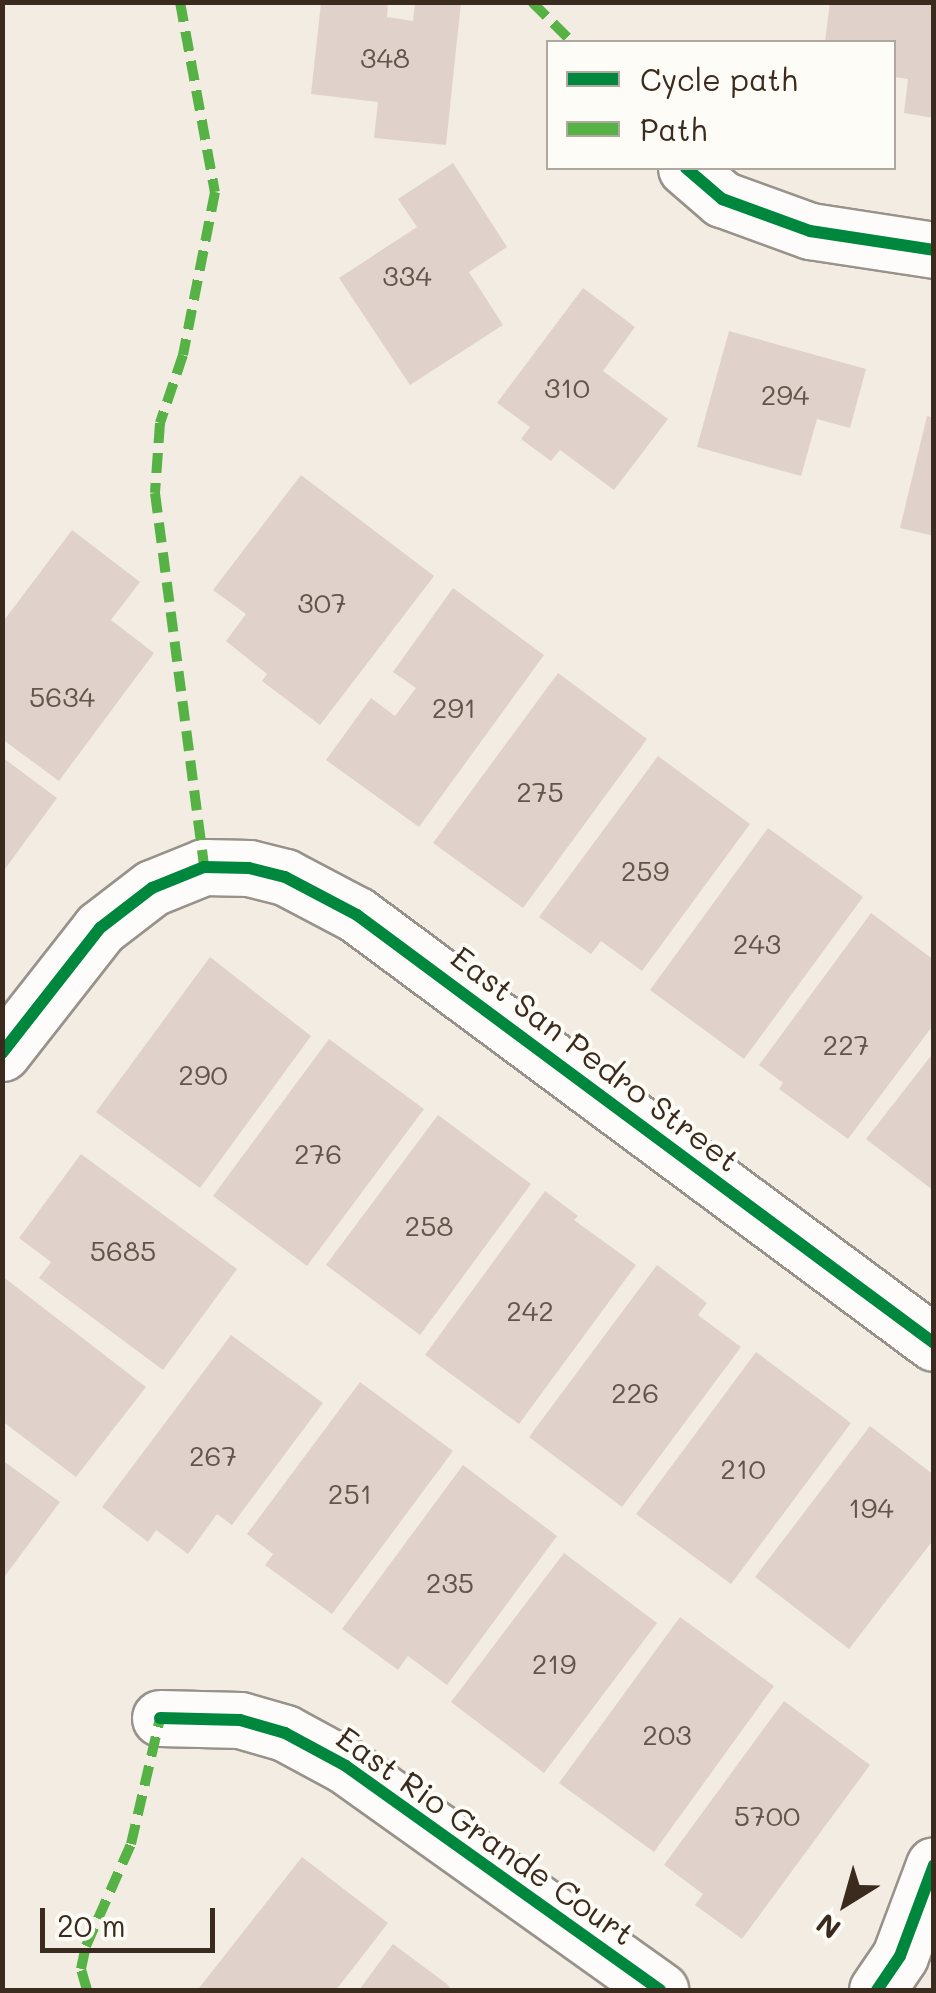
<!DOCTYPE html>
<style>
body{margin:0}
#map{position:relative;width:936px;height:1993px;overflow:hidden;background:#f2ece2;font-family:Mali,sans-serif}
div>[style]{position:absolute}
.building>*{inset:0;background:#e0d2cb}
.roads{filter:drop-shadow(2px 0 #98928b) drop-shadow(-2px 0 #98928b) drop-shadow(0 2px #98928b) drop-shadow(0 -2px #98928b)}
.street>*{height:55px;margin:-27.5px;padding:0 27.5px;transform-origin:27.5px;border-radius:27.5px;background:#fdfcfb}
.quiet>*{height:10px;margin-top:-5px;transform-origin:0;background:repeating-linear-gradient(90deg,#57b245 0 20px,transparent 0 30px)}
.cycleway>*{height:12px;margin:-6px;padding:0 6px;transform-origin:6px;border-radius:6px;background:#00873e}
span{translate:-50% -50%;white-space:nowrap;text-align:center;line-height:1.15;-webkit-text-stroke:8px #fdfcf7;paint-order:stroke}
.number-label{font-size:28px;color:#645449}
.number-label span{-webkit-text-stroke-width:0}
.street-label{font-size:32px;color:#3b2a1e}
.frame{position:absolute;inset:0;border:5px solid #3b2a1e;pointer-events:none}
.legend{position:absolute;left:546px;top:40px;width:350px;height:130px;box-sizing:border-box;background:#fdfcf7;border:2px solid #afa8a0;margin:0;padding:12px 18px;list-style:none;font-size:30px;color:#3b2a1e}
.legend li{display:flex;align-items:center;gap:20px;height:50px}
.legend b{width:50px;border:2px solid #afa8a0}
.north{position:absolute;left:796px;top:1853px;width:100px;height:100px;-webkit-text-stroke:8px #fdfcf7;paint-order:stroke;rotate:217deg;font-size:28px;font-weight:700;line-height:40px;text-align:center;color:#3b2a1e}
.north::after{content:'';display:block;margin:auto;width:35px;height:45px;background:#3b2a1e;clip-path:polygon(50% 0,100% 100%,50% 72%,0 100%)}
.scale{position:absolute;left:40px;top:1908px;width:175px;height:45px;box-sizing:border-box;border:5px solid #3b2a1e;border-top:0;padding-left:12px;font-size:30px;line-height:35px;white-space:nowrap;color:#3b2a1e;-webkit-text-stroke:8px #fdfcf7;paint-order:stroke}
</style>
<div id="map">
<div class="building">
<i style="clip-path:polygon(415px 2px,461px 2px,446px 145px,374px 138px,378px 102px,311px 94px,321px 3px,388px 3px,387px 17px,413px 21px)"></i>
<i style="clip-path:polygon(830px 2px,934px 2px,934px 118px,904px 113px,908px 79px,894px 77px,894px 42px,825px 42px)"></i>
<i style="clip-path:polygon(453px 163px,507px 247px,469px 272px,503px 325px,410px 385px,339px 278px,417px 227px,398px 199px)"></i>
<i style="clip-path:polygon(583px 288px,635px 327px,603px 371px,668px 419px,614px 490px,560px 450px,551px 461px,521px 439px,530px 427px,497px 403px)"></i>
<i style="clip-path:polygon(729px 331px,866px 369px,850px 428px,817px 419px,801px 476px,697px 447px)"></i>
<i style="clip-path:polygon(927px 416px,934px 418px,934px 536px,900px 528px)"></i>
<i style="clip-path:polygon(301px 475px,434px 576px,320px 725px,262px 681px,267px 674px,226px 641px,246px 614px,213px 590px)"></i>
<i style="clip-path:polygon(72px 530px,140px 582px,111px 620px,154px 653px,59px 781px,2px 739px,2px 623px)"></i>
<i style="clip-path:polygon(453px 588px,544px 655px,419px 827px,326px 760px,371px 698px,395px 716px,416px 688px,393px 672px)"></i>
<i style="clip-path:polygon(558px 673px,647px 739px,523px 908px,433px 843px)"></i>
<i style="clip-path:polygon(658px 756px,750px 824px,642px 971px,601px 941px,591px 954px,539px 917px)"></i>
<i style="clip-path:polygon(2px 757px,57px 798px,2px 873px)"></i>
<i style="clip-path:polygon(768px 828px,863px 897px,744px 1059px,650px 990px)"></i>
<i style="clip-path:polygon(871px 913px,934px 960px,934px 1024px,848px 1139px,779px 1089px,783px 1083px,759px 1065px)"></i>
<i style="clip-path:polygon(210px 957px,311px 1036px,200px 1188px,96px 1112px)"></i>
<i style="clip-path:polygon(329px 1039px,424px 1109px,307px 1266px,213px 1196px)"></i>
<i style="clip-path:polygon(934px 1052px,934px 1191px,866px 1139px)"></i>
<i style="clip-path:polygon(438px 1115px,531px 1184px,420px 1335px,326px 1265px)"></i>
<i style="clip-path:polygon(81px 1154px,237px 1269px,163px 1370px,39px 1278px,51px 1262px,19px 1238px)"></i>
<i style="clip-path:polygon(545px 1191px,578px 1216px,574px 1220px,636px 1265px,519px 1424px,425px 1355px)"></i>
<i style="clip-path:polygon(657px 1265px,707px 1303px,698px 1315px,741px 1347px,622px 1507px,529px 1437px)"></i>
<i style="clip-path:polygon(2px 1276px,146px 1387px,76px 1477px,2px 1421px)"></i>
<i style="clip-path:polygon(231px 1335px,323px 1403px,232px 1525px,217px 1514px,188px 1554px,156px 1530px,148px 1542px,102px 1507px)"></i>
<i style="clip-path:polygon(756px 1352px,851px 1423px,731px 1584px,636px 1514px)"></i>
<i style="clip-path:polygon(360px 1382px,453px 1451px,332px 1614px,265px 1565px,273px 1554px,247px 1534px)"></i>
<i style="clip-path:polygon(870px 1426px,934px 1475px,934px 1539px,849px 1649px,755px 1577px)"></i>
<i style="clip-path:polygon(2px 1460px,60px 1502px,2px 1580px)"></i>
<i style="clip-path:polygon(463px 1465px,557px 1536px,447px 1685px,408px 1656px,398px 1670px,342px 1629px)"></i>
<i style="clip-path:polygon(564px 1553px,657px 1623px,544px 1773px,451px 1702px)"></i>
<i style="clip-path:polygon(680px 1617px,774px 1686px,654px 1852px,559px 1783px)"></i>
<i style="clip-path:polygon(784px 1701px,870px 1765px,742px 1939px,695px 1905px,703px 1894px,664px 1865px)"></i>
<i style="clip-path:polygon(302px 1857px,388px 1923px,336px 1990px,199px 1988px)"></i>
<i style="clip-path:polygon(393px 1944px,447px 1984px,452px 1990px,359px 1990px)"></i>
</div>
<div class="roads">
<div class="street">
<i style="left:686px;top:168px;width:48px;rotate:40.7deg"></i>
<i style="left:722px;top:199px;width:94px;rotate:20deg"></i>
<i style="left:810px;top:231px;width:125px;rotate:8.7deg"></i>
<i style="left:2px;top:1053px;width:159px;rotate:-51.9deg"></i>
<i style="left:100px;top:928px;width:66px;rotate:-37.6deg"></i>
<i style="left:152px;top:888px;width:56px;rotate:-22deg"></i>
<i style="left:204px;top:867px;width:45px;rotate:1.3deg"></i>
<i style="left:249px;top:868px;width:37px;rotate:14deg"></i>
<i style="left:285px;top:877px;width:81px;rotate:27.8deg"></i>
<i style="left:357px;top:915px;width:718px;rotate:36.57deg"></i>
<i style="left:160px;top:1718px;width:80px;rotate:1.4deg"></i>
<i style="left:240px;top:1720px;width:47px;rotate:16.1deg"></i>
<i style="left:285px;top:1733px;width:69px;rotate:28.4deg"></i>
<i style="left:346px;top:1766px;width:386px;rotate:35.5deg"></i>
<i style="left:877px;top:1990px;width:41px;rotate:-55.9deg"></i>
<i style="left:900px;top:1956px;width:97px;rotate:-69.5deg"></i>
</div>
</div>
<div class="quiet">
<i style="left:180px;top:2px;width:193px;rotate:79.6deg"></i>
<i style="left:215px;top:192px;width:166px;rotate:101.1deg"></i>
<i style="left:183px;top:355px;width:72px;rotate:108.7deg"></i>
<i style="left:160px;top:423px;width:70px;rotate:94.1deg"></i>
<i style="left:155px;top:493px;width:377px;rotate:82.5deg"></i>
<i style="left:532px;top:2px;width:57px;rotate:45deg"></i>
<i style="left:87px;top:1990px;width:22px;rotate:-106deg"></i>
<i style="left:81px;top:1969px;width:24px;rotate:-78deg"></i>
<i style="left:86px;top:1946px;width:111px;rotate:-66.2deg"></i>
<i style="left:131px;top:1844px;width:129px;rotate:-77deg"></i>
</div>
<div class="cycleway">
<i style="left:686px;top:168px;width:48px;rotate:40.7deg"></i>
<i style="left:722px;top:199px;width:94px;rotate:20deg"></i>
<i style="left:810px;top:231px;width:125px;rotate:8.7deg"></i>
<i style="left:2px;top:1053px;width:159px;rotate:-51.9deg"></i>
<i style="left:100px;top:928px;width:66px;rotate:-37.6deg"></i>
<i style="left:152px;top:888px;width:56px;rotate:-22deg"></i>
<i style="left:204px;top:867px;width:45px;rotate:1.3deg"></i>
<i style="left:249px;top:868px;width:37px;rotate:14deg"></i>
<i style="left:285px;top:877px;width:81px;rotate:27.8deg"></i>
<i style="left:357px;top:915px;width:718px;rotate:36.57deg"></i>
<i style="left:160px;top:1718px;width:80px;rotate:1.4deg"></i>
<i style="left:240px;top:1720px;width:47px;rotate:16.1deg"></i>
<i style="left:285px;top:1733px;width:69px;rotate:28.4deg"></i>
<i style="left:346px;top:1766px;width:386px;rotate:35.5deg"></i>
<i style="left:877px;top:1990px;width:41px;rotate:-55.9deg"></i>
<i style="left:900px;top:1956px;width:97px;rotate:-69.5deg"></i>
</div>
<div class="number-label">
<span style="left:385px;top:57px">348</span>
<span style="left:407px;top:275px">334</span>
<span style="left:567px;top:387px">310</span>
<span style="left:785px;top:394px">294</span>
<span style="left:322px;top:602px">307</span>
<span style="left:62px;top:696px">5634</span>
<span style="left:454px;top:707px">291</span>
<span style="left:540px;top:791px">275</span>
<span style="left:645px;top:870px">259</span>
<span style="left:757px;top:943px">243</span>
<span style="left:846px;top:1044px">227</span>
<span style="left:203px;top:1074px">290</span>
<span style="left:318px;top:1153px">276</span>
<span style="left:429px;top:1225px">258</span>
<span style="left:123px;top:1250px">5685</span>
<span style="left:530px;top:1310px">242</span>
<span style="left:635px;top:1392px">226</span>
<span style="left:213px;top:1455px">267</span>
<span style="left:743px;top:1468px">210</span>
<span style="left:350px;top:1493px">251</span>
<span style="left:871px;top:1507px">194</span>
<span style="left:450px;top:1582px">235</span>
<span style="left:554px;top:1663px">219</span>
<span style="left:667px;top:1734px">203</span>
<span style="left:767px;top:1815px">5700</span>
</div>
<div class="street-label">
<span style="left:596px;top:1058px;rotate:37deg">East San Pedro Street</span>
<span style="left:486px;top:1835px;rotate:35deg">East Rio Grande Court</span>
</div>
<div class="frame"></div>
<ul class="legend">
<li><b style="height:12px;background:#00873e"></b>Cycle path</li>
<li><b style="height:12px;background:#57b245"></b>Path</li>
</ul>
<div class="north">N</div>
<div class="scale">20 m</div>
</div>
